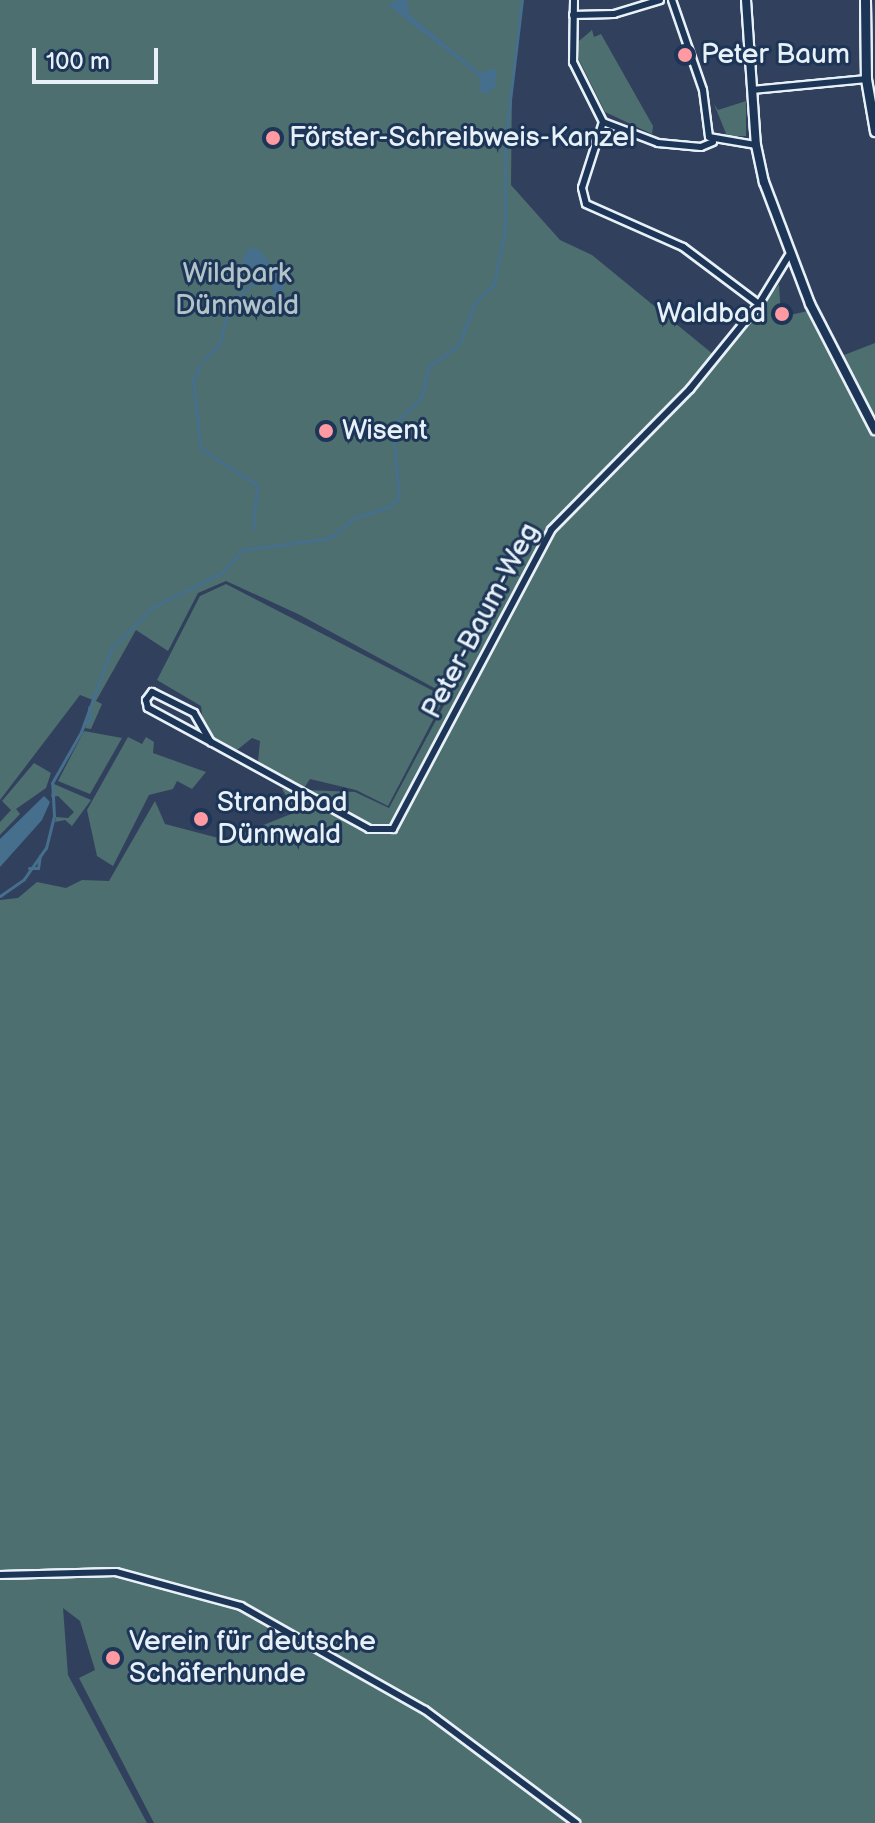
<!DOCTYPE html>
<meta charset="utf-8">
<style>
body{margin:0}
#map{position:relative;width:875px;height:1823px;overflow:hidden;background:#31415d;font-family:"Balsamiq Sans",sans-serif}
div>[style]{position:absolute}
.green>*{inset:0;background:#4d6f70}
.water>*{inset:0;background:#466f8d}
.stream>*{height:3px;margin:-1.5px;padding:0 1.5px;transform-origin:1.5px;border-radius:1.5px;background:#466f8d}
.roads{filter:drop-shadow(2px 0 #e8f1f8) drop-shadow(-2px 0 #e8f1f8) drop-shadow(0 2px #e8f1f8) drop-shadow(0 -2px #e8f1f8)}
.minor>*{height:6px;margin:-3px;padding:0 3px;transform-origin:3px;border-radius:3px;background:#1d3557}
.tertiary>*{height:8px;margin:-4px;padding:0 4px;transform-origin:4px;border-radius:4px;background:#1d3557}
.secondary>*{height:9px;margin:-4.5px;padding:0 4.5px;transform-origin:4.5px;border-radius:4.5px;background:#1d3557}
.dots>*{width:22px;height:22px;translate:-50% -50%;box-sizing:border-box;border:4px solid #1d3557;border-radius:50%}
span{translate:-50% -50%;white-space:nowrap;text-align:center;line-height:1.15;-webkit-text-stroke:6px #1d3557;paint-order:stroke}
.poi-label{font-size:28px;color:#e8f1f8}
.left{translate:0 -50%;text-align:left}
.right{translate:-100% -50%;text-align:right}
.park-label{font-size:28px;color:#b2c4c8}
.street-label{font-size:28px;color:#e8f1f8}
.scale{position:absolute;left:32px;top:48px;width:126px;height:36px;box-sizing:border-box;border:4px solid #e8f1f8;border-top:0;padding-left:10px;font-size:24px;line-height:28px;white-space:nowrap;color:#e8f1f8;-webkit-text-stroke:6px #1d3557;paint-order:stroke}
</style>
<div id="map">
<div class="green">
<i style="clip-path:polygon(0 0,523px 0,512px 86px,511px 185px,560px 240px,592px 255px,719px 359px,779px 284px,781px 317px,808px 311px,875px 437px,875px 1823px,154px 1823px,79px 1678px,95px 1670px,80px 1621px,63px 1608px,68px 1675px,147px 1823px,0 1823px,0 900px,18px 898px,37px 882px,66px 888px,82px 880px,109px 881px,155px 801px,165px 824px,226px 840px,296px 812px,282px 789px,355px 792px,389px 808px,449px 696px,300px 615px,226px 581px,198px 593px,168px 651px,136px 630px,96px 701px,102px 704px,91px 729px,85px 728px,93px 700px,80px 695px,0 800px)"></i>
<i style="clip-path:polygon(592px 30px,594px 37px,601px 34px,653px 126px,652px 134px,605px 112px,577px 56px,579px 41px)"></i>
<i style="clip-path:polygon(746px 101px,746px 136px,727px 136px,714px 104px,718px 110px)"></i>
<i style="clip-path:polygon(875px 343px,875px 421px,839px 357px)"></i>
<i style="clip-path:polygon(226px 584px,445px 697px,388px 806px,356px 790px,310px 779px,304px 788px,258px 762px,260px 741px,252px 738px,237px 750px,214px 738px,204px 728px,201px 706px,157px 680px,200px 596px)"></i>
<i style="clip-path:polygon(84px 731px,122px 738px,90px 794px,58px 781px)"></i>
<i style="clip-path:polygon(128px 737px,142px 744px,146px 737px,154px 742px,153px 753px,206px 772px,192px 789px,177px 781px,173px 789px,149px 795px,113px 866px,97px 856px,87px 810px)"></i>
<i style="clip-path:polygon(34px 763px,51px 773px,46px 788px,16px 809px,20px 814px,0 835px,0 822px,11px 810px,2px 801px)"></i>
<i style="clip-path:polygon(54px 784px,91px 800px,72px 826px,65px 820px,55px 822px,56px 817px,68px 818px,74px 812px,58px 796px,51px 797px)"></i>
</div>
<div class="water">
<i style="clip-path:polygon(397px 0,407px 0,410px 15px,480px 73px,496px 68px,496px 86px,487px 94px,480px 91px,479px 76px,388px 5px)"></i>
<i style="clip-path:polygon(249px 248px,260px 250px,284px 285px,281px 296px,274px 294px,270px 282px,252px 278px,242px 260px)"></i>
<i style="clip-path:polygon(44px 796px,50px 802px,42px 820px,0 867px,0 839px)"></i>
</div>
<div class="stream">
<i style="left:204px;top:360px;width:21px;rotate:-45deg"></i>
<i style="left:219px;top:345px;width:44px;rotate:-75.7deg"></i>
<i style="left:230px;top:302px;width:34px;rotate:-38deg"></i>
<i style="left:200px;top:365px;width:17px;rotate:114deg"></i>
<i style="left:193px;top:381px;width:68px;rotate:83.3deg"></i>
<i style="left:201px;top:449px;width:67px;rotate:32.7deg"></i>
<i style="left:257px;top:485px;width:44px;rotate:95.2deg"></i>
<i style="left:85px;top:723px;width:7px;rotate:-34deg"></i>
<i style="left:91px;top:719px;width:12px;rotate:-99deg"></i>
<i style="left:29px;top:868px;width:9px"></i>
<i style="left:38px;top:868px;width:12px;rotate:-81deg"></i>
<i style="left:0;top:896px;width:29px;rotate:-35deg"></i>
<i style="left:24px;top:879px;width:38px;rotate:-55deg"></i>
<i style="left:46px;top:848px;width:33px;rotate:-76deg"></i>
<i style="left:54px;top:816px;width:33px;rotate:-93deg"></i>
<i style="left:52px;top:783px;width:59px;rotate:-60.4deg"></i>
<i style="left:81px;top:732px;width:88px;rotate:-70.1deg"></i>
<i style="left:111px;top:649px;width:59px;rotate:-45deg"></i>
<i style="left:153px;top:607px;width:78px;rotate:-26.6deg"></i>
<i style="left:223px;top:572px;width:29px;rotate:-49deg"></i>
<i style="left:242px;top:550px;width:89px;rotate:-7.8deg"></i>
<i style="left:330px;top:538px;width:31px;rotate:-40deg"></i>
<i style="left:354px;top:518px;width:38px;rotate:-18deg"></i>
<i style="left:390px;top:506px;width:13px;rotate:-45deg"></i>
<i style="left:399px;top:497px;width:57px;rotate:-95deg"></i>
<i style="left:394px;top:440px;width:20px;rotate:-79deg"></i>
<i style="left:398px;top:420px;width:32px;rotate:-44deg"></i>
<i style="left:421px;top:398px;width:33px;rotate:-76deg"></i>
<i style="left:429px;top:366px;width:35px;rotate:-35deg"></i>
<i style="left:458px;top:346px;width:46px;rotate:-68.4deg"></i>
<i style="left:475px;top:303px;width:27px;rotate:-45deg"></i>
<i style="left:494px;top:284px;width:55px;rotate:-78.5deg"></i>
<i style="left:505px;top:230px;width:88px;rotate:-90deg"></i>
<i style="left:505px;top:142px;width:143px;rotate:-83.2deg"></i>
</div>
<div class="roads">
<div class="minor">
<i style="left:574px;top:0;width:62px;rotate:90.9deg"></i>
<i style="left:573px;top:62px;width:67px;rotate:63.4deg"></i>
<i style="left:603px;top:122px;width:59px;rotate:20.9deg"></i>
<i style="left:658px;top:143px;width:43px;rotate:5.3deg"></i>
<i style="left:701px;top:147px;width:13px;rotate:-23deg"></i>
<i style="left:672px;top:0;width:95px;rotate:71deg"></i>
<i style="left:703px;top:90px;width:47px;rotate:82.7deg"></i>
<i style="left:709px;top:137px;width:48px;rotate:9.7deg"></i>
<i style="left:573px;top:15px;width:41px;rotate:-1.4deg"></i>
<i style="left:614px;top:14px;width:48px;rotate:-16.9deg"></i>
<i style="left:752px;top:90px;width:115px;rotate:-5.5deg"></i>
<i style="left:603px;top:122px;width:69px;rotate:107.7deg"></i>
<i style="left:582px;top:188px;width:16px;rotate:76deg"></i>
<i style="left:586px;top:204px;width:106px;rotate:23.9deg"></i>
<i style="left:683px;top:247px;width:95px;rotate:36.9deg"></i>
<i style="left:152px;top:692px;width:47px;rotate:26.6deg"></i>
<i style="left:194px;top:713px;width:34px;rotate:60deg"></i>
<i style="left:211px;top:742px;width:72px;rotate:-151.6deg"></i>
<i style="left:148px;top:708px;width:8px;rotate:-104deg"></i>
<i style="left:146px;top:700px;width:10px;rotate:-53deg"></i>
<i style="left:211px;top:742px;width:180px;rotate:28.8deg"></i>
<i style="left:369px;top:829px;width:24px"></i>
<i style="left:393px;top:829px;width:338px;rotate:-62.1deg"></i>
<i style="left:551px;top:530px;width:198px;rotate:-45.4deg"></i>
<i style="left:690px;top:389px;width:109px;rotate:-50.9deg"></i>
<i style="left:759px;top:304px;width:57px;rotate:-58.5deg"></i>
<i style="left:0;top:1575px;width:116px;rotate:-1.5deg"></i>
<i style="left:116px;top:1572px;width:130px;rotate:15.2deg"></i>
<i style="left:241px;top:1606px;width:211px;rotate:29.5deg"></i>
<i style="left:425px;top:1710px;width:189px;rotate:36.8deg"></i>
</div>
<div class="tertiary">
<i style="left:746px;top:0;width:145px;rotate:86.1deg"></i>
<i style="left:756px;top:145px;width:38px;rotate:78deg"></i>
<i style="left:764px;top:182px;width:130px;rotate:69.3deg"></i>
<i style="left:810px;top:304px;width:142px;rotate:62.7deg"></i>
</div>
<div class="secondary">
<i style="left:865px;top:0;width:79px;rotate:89.3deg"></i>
<i style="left:866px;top:79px;width:53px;rotate:80.2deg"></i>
</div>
</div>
<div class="dots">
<i style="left:685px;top:55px;background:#ff9aa2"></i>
<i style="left:273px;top:138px;background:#ff9aa2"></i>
<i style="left:782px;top:314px;background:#ff9aa2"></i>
<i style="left:326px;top:431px;background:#ff9aa2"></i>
<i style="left:201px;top:819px;background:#ff9aa2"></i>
<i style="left:113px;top:1658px;background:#ff9aa2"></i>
</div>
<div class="poi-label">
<span class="left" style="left:701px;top:55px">Peter Baum</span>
<span class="left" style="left:289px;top:138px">Förster-Schreibweis-Kanzel</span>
<span class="right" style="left:766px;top:314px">Waldbad</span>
<span class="left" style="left:342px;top:431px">Wisent</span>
<span class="left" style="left:217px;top:819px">Strandbad<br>Dünnwald</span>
<span class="left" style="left:129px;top:1658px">Verein für deutsche<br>Schäferhunde</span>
</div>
<div class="park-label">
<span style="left:237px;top:290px">Wildpark<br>Dünnwald</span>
</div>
<div class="street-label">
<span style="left:481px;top:621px;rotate:-62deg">Peter-Baum-Weg</span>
</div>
<div class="scale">100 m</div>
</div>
